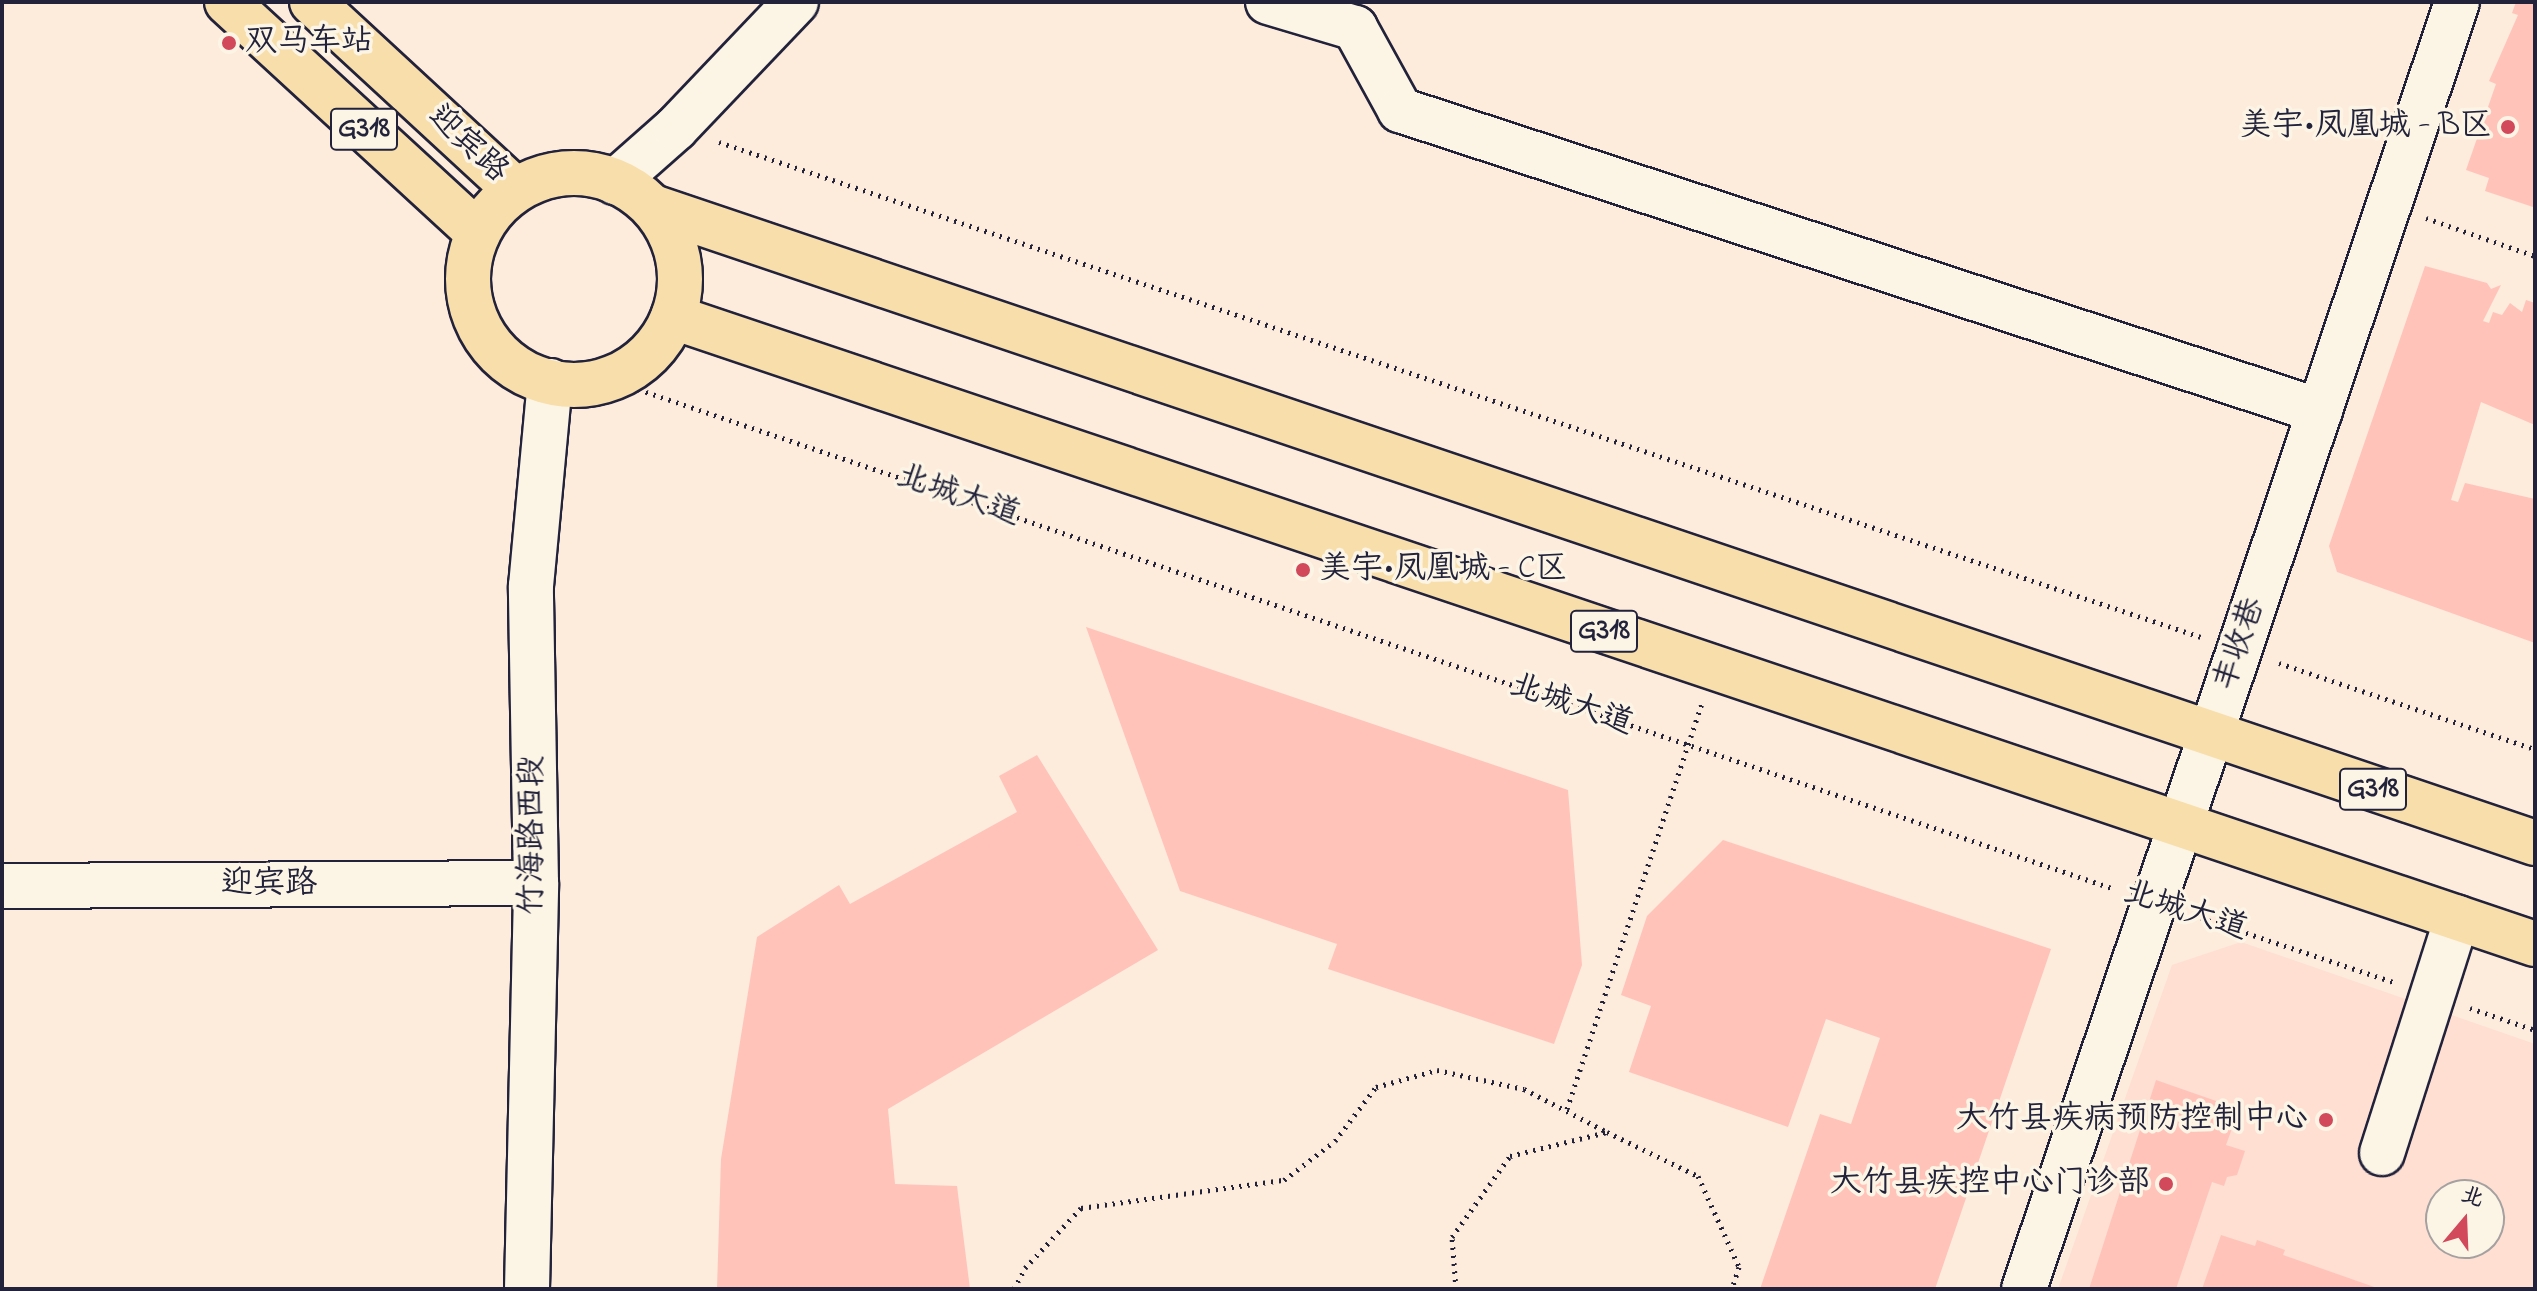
<!DOCTYPE html>
<meta charset="utf-8">
<style>
body{margin:0}
#map{position:relative;width:2537px;height:1291px;overflow:hidden;background:#fdebdc;font-family:"Indie Flower","LXGW WenKai TC",sans-serif}
div>[style]{position:absolute}
.built>*{inset:0;background:#fedfd2}
.building>*{inset:0;background:#ffc3ba}
.path>*{height:5px;margin-top:-2.5px;transform-origin:0;background:repeating-linear-gradient(90deg,#22223b 0 2px,transparent 0 8px)}
.roads{filter:drop-shadow(2px 0 #22223b) drop-shadow(-2px 0 #22223b) drop-shadow(0 2px #22223b) drop-shadow(0 -2px #22223b)}
.minor>*{height:44px;margin:-22px;padding:0 22px;transform-origin:22px;border-radius:22px;background:#fcf5e5}
.tertiary>*{height:44px;margin:-22px;padding:0 22px;transform-origin:22px;border-radius:22px;background:#fcf5e5}
.trunk>*{height:44px;margin:-22px;padding:0 22px;transform-origin:22px;border-radius:22px;background:#f8deab}
.trunk>.ring{margin:-22px;padding:0;box-sizing:content-box;background:none;border:44px solid #f8deab;border-radius:50%}
.dots>*{width:22px;height:22px;translate:-50% -50%;box-sizing:border-box;border:4px solid #fcf5e5;border-radius:50%}
span{translate:-50% -50%;white-space:nowrap;text-align:center;line-height:1.15;-webkit-text-stroke:7px #fcf5e5;paint-order:stroke}
.shield-label span{padding:2px 6px;background:#fcf5e5;border:2px solid;border-radius:6px;-webkit-text-stroke-width:0}
.shield-label{font-size:30px;color:#22223b;font-weight:700}
.poi-label{font-size:32px;color:#22223b}
.left{translate:0 -50%;text-align:left}
.right{translate:-100% -50%;text-align:right}
.street-label{font-size:32px;color:#22223b}
.frame{position:absolute;inset:0;border:4px solid #22223b;pointer-events:none}
.north{position:absolute;left:2425px;top:1179px;width:80px;height:80px;box-sizing:border-box;background:#fcf5e5;border:2px solid #a5a1a1;border-radius:50%;rotate:19deg;font-size:22px;font-weight:700;line-height:32px;text-align:center;color:#22223b}
.north::after{content:'';display:block;margin:auto;width:28px;height:36px;background:#d1495b;clip-path:polygon(50% 0,100% 100%,50% 72%,0 100%)}
</style>
<div id="map">
<div class="built">
<i style="clip-path:polygon(evenodd,2241px 942px,2535px 1044px,2535px 1289px,2058px 1289px,2172px 965px,2241px 942px,2441px 1195px,2489px 1195px,2489px 1243px,2441px 1243px,2441px 1195px)"></i>
</div>
<div class="building">
<i style="clip-path:polygon(2516px 2px,2535px 2px,2533px 207px,2485px 191px,2489px 178px,2466px 170px,2496px 84px,2489px 81px,2518px 15px,2512px 13px)"></i>
<i style="clip-path:polygon(2425px 266px,2487px 283px,2491px 289px,2501px 285px,2483px 321px,2489px 323px,2493px 312px,2502px 315px,2510px 303px,2522px 312px,2526px 300px,2535px 303px,2535px 425px,2481px 402px,2451px 500px,2458px 502px,2465px 483px,2535px 499px,2535px 643px,2337px 572px,2329px 546px)"></i>
<i style="clip-path:polygon(1086px 627px,1568px 790px,1582px 965px,1554px 1044px,1328px 969px,1337px 944px,1180px 891px)"></i>
<i style="clip-path:polygon(1037px 755px,1158px 950px,888px 1109px,895px 1184px,957px 1186px,970px 1289px,717px 1289px,721px 1159px,757px 937px,839px 885px,850px 904px,1017px 812px,999px 776px)"></i>
<i style="clip-path:polygon(1723px 840px,2051px 949px,1935px 1289px,1760px 1289px,1820px 1114px,1851px 1124px,1880px 1038px,1826px 1019px,1788px 1127px,1629px 1072px,1651px 1006px,1621px 995px,1647px 916px)"></i>
<i style="clip-path:polygon(2156px 1080px,2239px 1109px,2226px 1145px,2245px 1151px,2237px 1175px,2227px 1177px,2224px 1186px,2212px 1182px,2176px 1289px,2089px 1289px)"></i>
<i style="clip-path:polygon(2221px 1235px,2255px 1246px,2257px 1240px,2285px 1250px,2283px 1255px,2380px 1289px,2202px 1289px)"></i>
</div>
<div class="path">
<i style="left:719px;top:142px;width:1562px;rotate:18.47deg"></i>
<i style="left:2426px;top:218px;width:115px;rotate:19.2deg"></i>
<i style="left:608px;top:379px;width:1591px;rotate:18.7deg"></i>
<i style="left:2279px;top:663px;width:270px;rotate:18.6deg"></i>
<i style="left:2193px;top:915px;width:214px;rotate:18.5deg"></i>
<i style="left:2470px;top:1008px;width:69px;rotate:18.7deg"></i>
<i style="left:1567px;top:1109px;width:427px;rotate:-71.6deg"></i>
<i style="left:1014px;top:1289px;width:24px;rotate:-62deg"></i>
<i style="left:1025px;top:1268px;width:82px;rotate:-47deg"></i>
<i style="left:1081px;top:1208px;width:205px;rotate:-7.9deg"></i>
<i style="left:1284px;top:1180px;width:64px;rotate:-37.4deg"></i>
<i style="left:1335px;top:1141px;width:68px;rotate:-52.8deg"></i>
<i style="left:1376px;top:1087px;width:63px;rotate:-15.6deg"></i>
<i style="left:1437px;top:1070px;width:89px;rotate:12.3deg"></i>
<i style="left:1524px;top:1089px;width:93px;rotate:27.4deg"></i>
<i style="left:1456px;top:1289px;width:52px;rotate:-94.4deg"></i>
<i style="left:1452px;top:1237px;width:100px;rotate:-54.4deg"></i>
<i style="left:1510px;top:1156px;width:100px;rotate:-13.9deg"></i>
<i style="left:1607px;top:1132px;width:101px;rotate:25.8deg"></i>
<i style="left:1698px;top:1176px;width:100px;rotate:65.7deg"></i>
<i style="left:1739px;top:1267px;width:23px;rotate:108deg"></i>
</div>
<div class="roads">
<div class="minor">
<i style="left:1268px;top:2px;width:91px;rotate:16.6deg"></i>
<i style="left:1355px;top:28px;width:94px;rotate:61.2deg"></i>
<i style="left:1400px;top:110px;width:968px;rotate:18.12deg"></i>
<i style="left:615px;top:182px;width:81px;rotate:-41.5deg"></i>
<i style="left:676px;top:128px;width:174px;rotate:-46.4deg"></i>
<i style="left:2211px;top:734px;width:772px;rotate:-71.42deg"></i>
<i style="left:2px;top:886px;width:534px;rotate:-0.32deg"></i>
<i style="left:2382px;top:1153px;width:247px;rotate:-72.3deg"></i>
</div>
<div class="tertiary">
<i style="left:527px;top:1289px;width:406px;rotate:-88.7deg"></i>
<i style="left:536px;top:883px;width:297px;rotate:-91deg"></i>
<i style="left:531px;top:586px;width:206px;rotate:-84.7deg"></i>
<i style="left:2024px;top:1289px;width:586px;rotate:-71.38deg"></i>
</div>
<div class="trunk">
<i style="left:227px;top:2px;width:341px;rotate:42.6deg"></i>
<i style="left:312px;top:2px;width:277px;rotate:42.7deg"></i>
<i class="ring" style="left:468px;top:173px;width:168px;height:168px"></i>
<i style="left:653px;top:207px;width:1987px;rotate:18.67deg"></i>
<i style="left:673px;top:317px;width:1965px;rotate:18.61deg"></i>
</div>
</div>
<div class="dots">
<i style="left:229px;top:43px;background:#d1495b"></i>
<i style="left:2508px;top:127px;background:#d1495b"></i>
<i style="left:1303px;top:570px;background:#d1495b"></i>
<i style="left:2326px;top:1120px;background:#d1495b"></i>
<i style="left:2166px;top:1184px;background:#d1495b"></i>
</div>
<div class="shield-label">
<span style="left:364px;top:129px">G318</span>
<span style="left:1604px;top:631px">G318</span>
<span style="left:2373px;top:789px">G318</span>
</div>
<div class="poi-label">
<span class="left" style="left:245px;top:43px">双马车站</span>
<span class="right" style="left:2492px;top:127px">美宇•凤凰城 - B区</span>
<span class="left" style="left:1319px;top:570px">美宇•凤凰城 - C区</span>
<span class="right" style="left:2308px;top:1120px">大竹县疾病预防控制中心</span>
<span class="right" style="left:2150px;top:1184px">大竹县疾控中心门诊部</span>
</div>
<div class="street-label">
<span style="left:467px;top:145px;rotate:43deg">迎宾路</span>
<span style="left:958px;top:497px;rotate:19deg">北城大道</span>
<span style="left:2241px;top:645px;rotate:-71deg">丰收巷</span>
<span style="left:1571px;top:706px;rotate:19deg">北城大道</span>
<span style="left:534px;top:835px;rotate:-90deg">竹海路西段</span>
<span style="left:269px;top:885px">迎宾路</span>
<span style="left:2185px;top:912px;rotate:18deg">北城大道</span>
</div>
<div class="frame"></div>
<div class="north">北</div>
</div>
